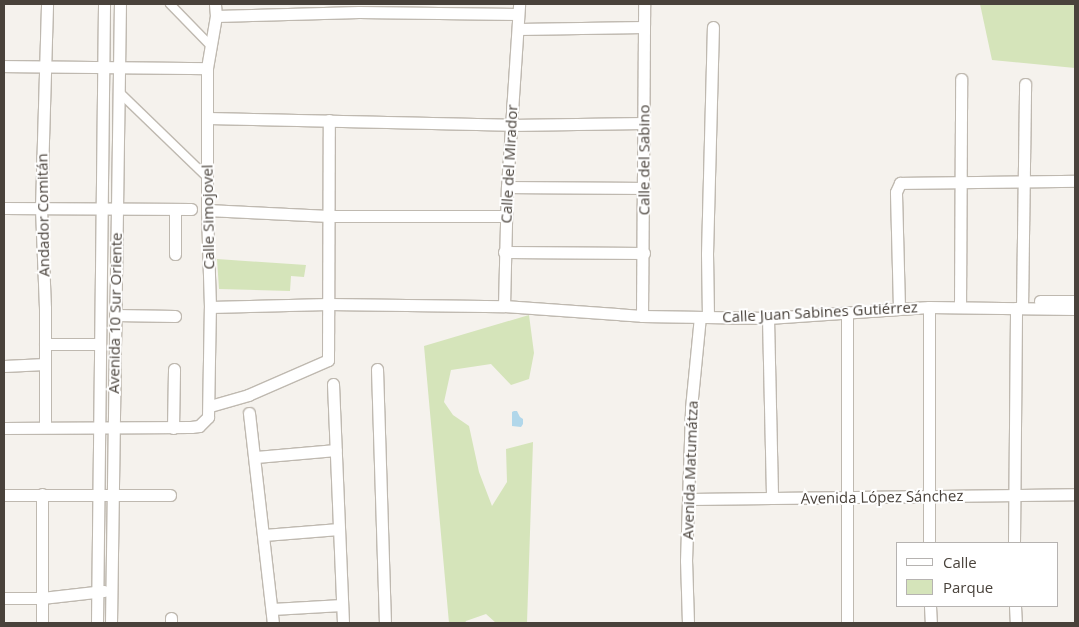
<!DOCTYPE html>
<meta charset="utf-8">
<style>
body{margin:0}
#map{position:relative;width:1079px;height:627px;overflow:hidden;background:#f5f2ed;font-family:"Open Sans",sans-serif}
div>[style]{position:absolute}
.green>*{inset:0;background:#d5e4ba}
.water>*{inset:0;background:#b1d7ea}
.roads{filter:drop-shadow(1px 0 #bfb9b0) drop-shadow(-1px 0 #bfb9b0) drop-shadow(0 1px #bfb9b0) drop-shadow(0 -1px #bfb9b0)}
.pedestrian>*{height:8px;margin:-4px;padding:0 4px;transform-origin:4px;border-radius:4px;background:#fff}
.minor>*{height:11px;margin:-5.5px;padding:0 5.5px;transform-origin:5.5px;border-radius:5.5px;background:#fff}
span{translate:-50% -50%;white-space:nowrap;text-align:center;line-height:1.15;-webkit-text-stroke:4px #fff;paint-order:stroke}
.street-label{font-size:15px;color:#49423b}
.frame{position:absolute;inset:0;border:5px solid #49423b;pointer-events:none}
.legend{position:absolute;left:896px;top:542px;width:162px;height:65px;box-sizing:border-box;background:#fff;border:1px solid #b6b3b1;margin:0;padding:6px 9px;list-style:none;font-size:15px;color:#49423b}
.legend li{display:flex;align-items:center;gap:10px;height:25px}
.legend b{width:25px;border:1px solid #b6b3b1}
</style>
<div id="map">
<div class="green">
<i style="clip-path:polygon(980px 4px,1075px 4px,1075px 68px,992px 60px)"></i>
<i style="clip-path:polygon(217px 259px,306px 265px,304px 277px,291px 276px,290px 291px,219px 289px)"></i>
<i style="clip-path:polygon(529px 315px,534px 353px,529px 379px,511px 385px,491px 364px,451px 370px,444px 402px,453px 415px,469px 426px,479px 472px,492px 506px,507px 482px,506px 449px,533px 442px,527px 623px,496px 623px,486px 614px,466px 621px,465px 623px,449px 623px,424px 346px)"></i>
</div>
<div class="water">
<i style="clip-path:polygon(514px 411px,517px 411px,520px 417px,523px 419px,523px 424px,521px 427px,512px 426px,512px 412px)"></i>
</div>
<div class="roads">
<div class="pedestrian">
<i style="left:170px;top:4px;width:60px;rotate:45.7deg"></i>
<i style="left:120px;top:93px;width:121px;rotate:44deg"></i>
</div>
<div class="minor">
<i style="left:216px;top:16px;width:143px;rotate:-1.6deg"></i>
<i style="left:359px;top:12px;width:159px;rotate:0.7deg"></i>
<i style="left:518px;top:29px;width:126px;rotate:-0.9deg"></i>
<i style="left:4px;top:66px;width:203px;rotate:0.6deg"></i>
<i style="left:208px;top:118px;width:302px;rotate:1.3deg"></i>
<i style="left:510px;top:125px;width:134px;rotate:-0.9deg"></i>
<i style="left:507px;top:187px;width:137px;rotate:0.4deg"></i>
<i style="left:4px;top:208px;width:187px;rotate:0.3deg"></i>
<i style="left:175px;top:209px;width:45px;rotate:90deg"></i>
<i style="left:207px;top:210px;width:122px;rotate:2.8deg"></i>
<i style="left:329px;top:216px;width:177px"></i>
<i style="left:504px;top:252px;width:140px;rotate:0.4deg"></i>
<i style="left:1040px;top:301px;width:35px"></i>
<i style="left:504px;top:306px;width:119px;rotate:-88.6deg"></i>
<i style="left:507px;top:187px;width:183px;rotate:-86.2deg"></i>
<i style="left:210px;top:307px;width:118px;rotate:-1.5deg"></i>
<i style="left:328px;top:304px;width:176px;rotate:0.7deg"></i>
<i style="left:504px;top:306px;width:138px;rotate:4.1deg"></i>
<i style="left:642px;top:316px;width:126px;rotate:0.9deg"></i>
<i style="left:768px;top:318px;width:161px;rotate:-3.9deg"></i>
<i style="left:929px;top:307px;width:146px;rotate:0.8deg"></i>
<i style="left:960px;top:307px;width:228px;rotate:-89.7deg"></i>
<i style="left:899px;top:308px;width:116px;rotate:-91.5deg"></i>
<i style="left:896px;top:192px;width:10px;rotate:-66deg"></i>
<i style="left:900px;top:183px;width:175px;rotate:-0.7deg"></i>
<i style="left:1022px;top:308px;width:224px;rotate:-89.2deg"></i>
<i style="left:115px;top:315px;width:60px;rotate:1deg"></i>
<i style="left:642px;top:316px;width:312px;rotate:-89.6deg"></i>
<i style="left:708px;top:317px;width:63px;rotate:-90.9deg"></i>
<i style="left:707px;top:254px;width:227px;rotate:-88.5deg"></i>
<i style="left:768px;top:318px;width:180px;rotate:88.7deg"></i>
<i style="left:45px;top:344px;width:55px"></i>
<i style="left:4px;top:366px;width:41px;rotate:-2.8deg"></i>
<i style="left:377px;top:369px;width:254px;rotate:88.2deg"></i>
<i style="left:333px;top:384px;width:239px;rotate:87.6deg"></i>
<i style="left:210px;top:406px;width:40px;rotate:-16deg"></i>
<i style="left:248px;top:395px;width:87px;rotate:-23.6deg"></i>
<i style="left:328px;top:360px;width:240px;rotate:-89.8deg"></i>
<i style="left:249px;top:413px;width:211px;rotate:83.5deg"></i>
<i style="left:45px;top:427px;width:119px;rotate:-90deg"></i>
<i style="left:45px;top:308px;width:100px;rotate:-92.3deg"></i>
<i style="left:41px;top:208px;width:204px;rotate:-88.3deg"></i>
<i style="left:4px;top:428px;width:187px;rotate:-0.3deg"></i>
<i style="left:191px;top:427px;width:8px;rotate:-7deg"></i>
<i style="left:199px;top:426px;width:13px;rotate:-45deg"></i>
<i style="left:208px;top:417px;width:110px;rotate:-89deg"></i>
<i style="left:210px;top:307px;width:97px;rotate:-91.8deg"></i>
<i style="left:207px;top:210px;width:142px;rotate:-90deg"></i>
<i style="left:207px;top:68px;width:53px;rotate:-80.2deg"></i>
<i style="left:216px;top:16px;width:12px;rotate:-95deg"></i>
<i style="left:173px;top:428px;width:59px;rotate:-89deg"></i>
<i style="left:256px;top:457px;width:80px;rotate:-5deg"></i>
<i style="left:42px;top:494px;width:129px;rotate:90deg"></i>
<i style="left:4px;top:495px;width:166px"></i>
<i style="left:689px;top:499px;width:386px;rotate:-0.7deg"></i>
<i style="left:264px;top:535px;width:75px;rotate:-4.6deg"></i>
<i style="left:929px;top:543px;width:236px;rotate:-90deg"></i>
<i style="left:1014px;top:543px;width:235px;rotate:-89.5deg"></i>
<i style="left:4px;top:598px;width:38px"></i>
<i style="left:42px;top:598px;width:62px;rotate:-6.4deg"></i>
<i style="left:930px;top:606px;width:17px;rotate:87deg"></i>
<i style="left:1015px;top:606px;width:17px;rotate:87deg"></i>
<i style="left:272px;top:609px;width:70px;rotate:-3.3deg"></i>
<i style="left:171px;top:618px;width:5px;rotate:90deg"></i>
<i style="left:97px;top:623px;width:619px;rotate:-89.35deg"></i>
<i style="left:111px;top:623px;width:619px;rotate:-89.17deg"></i>
<i style="left:688px;top:623px;width:62px;rotate:-91.8deg"></i>
<i style="left:686px;top:561px;width:153px;rotate:-88.1deg"></i>
<i style="left:691px;top:408px;width:91px;rotate:-84.4deg"></i>
<i style="left:847px;top:623px;width:311px;rotate:-90deg"></i>
</div>
</div>
<div class="street-label">
<span style="left:644px;top:160px;rotate:-90deg">Calle del Sabino</span>
<span style="left:509px;top:164px;rotate:-87deg">Calle del Mirador</span>
<span style="left:43px;top:215px;rotate:-91deg">Andador Comitán</span>
<span style="left:208px;top:217px;rotate:-91deg">Calle Simojovel</span>
<span style="left:820px;top:312px;rotate:-3deg">Calle Juan Sabines Gutiérrez</span>
<span style="left:115px;top:313px;rotate:-89deg">Avenida 10 Sur Oriente</span>
<span style="left:690px;top:470px;rotate:-88deg">Avenida Matumátza</span>
<span style="left:882px;top:497px;rotate:-1deg">Avenida López Sánchez</span>
</div>
<div class="frame"></div>
<ul class="legend">
<li><b style="height:6px;background:#fff"></b>Calle</li>
<li><b style="height:14px;background:#d5e4ba"></b>Parque</li>
</ul>
</div>
